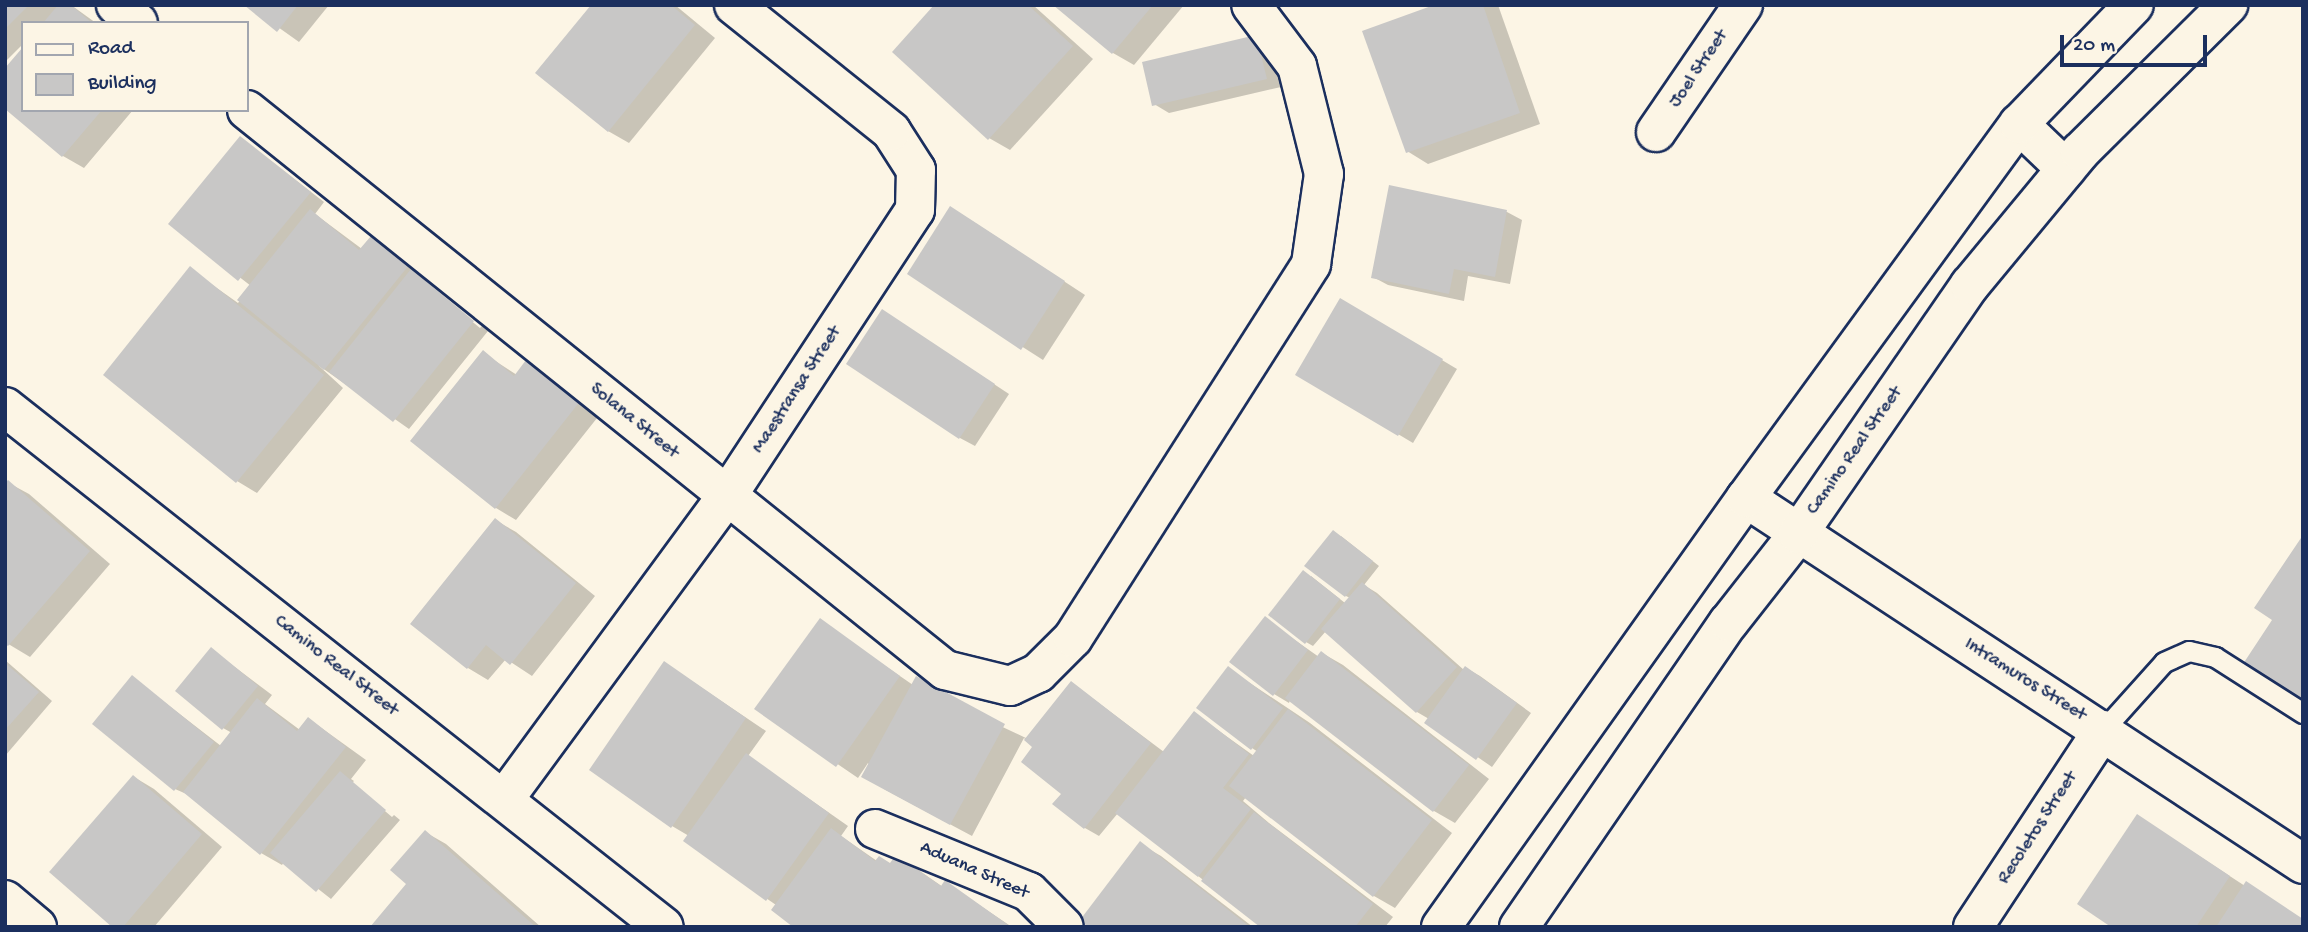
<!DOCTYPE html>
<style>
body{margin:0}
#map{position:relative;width:2308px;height:932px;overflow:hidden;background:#fcf5e5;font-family:"Gochi Hand",sans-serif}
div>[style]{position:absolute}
.shadow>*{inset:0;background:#0003}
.building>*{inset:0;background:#c8c7c6}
.roads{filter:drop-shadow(2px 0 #1b2f5e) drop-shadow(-2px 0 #1b2f5e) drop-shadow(0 2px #1b2f5e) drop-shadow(0 -2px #1b2f5e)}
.lane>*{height:19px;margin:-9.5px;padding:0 9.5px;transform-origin:9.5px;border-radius:9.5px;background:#fcf5e5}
.street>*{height:38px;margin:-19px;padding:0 19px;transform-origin:19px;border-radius:19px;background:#fcf5e5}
.secondary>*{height:38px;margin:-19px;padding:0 19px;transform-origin:19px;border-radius:19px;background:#fcf5e5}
span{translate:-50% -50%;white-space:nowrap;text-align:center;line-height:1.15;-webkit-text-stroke:5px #fcf5e5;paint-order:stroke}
.street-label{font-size:19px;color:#1b2f5e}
.frame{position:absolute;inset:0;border:7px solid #1b2f5e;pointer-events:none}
.legend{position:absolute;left:21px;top:21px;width:228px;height:91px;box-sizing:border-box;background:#fcf5e5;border:2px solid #a2a6af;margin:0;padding:9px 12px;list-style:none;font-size:21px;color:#1b2f5e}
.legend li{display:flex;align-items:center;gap:14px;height:35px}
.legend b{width:35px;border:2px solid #a2a6af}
.scale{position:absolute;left:2060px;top:35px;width:147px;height:32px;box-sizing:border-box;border:4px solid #1b2f5e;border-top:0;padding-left:9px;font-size:21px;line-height:24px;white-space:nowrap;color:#1b2f5e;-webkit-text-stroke:5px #fcf5e5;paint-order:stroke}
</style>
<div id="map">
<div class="shadow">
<i style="clip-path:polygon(5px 5px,71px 5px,96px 23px,23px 23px,23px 44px,5px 62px)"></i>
<i style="clip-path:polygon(247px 5px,329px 5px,299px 42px)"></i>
<i style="clip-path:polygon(593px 5px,675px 5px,715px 38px,629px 143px,608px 131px)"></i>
<i style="clip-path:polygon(936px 5px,1033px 5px,1093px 59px,1010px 150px,989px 138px)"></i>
<i style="clip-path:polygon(1055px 5px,1184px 5px,1134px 65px,1113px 53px)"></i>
<i style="clip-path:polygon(1439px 5px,1498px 5px,1540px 124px,1428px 164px,1407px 151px)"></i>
<i style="clip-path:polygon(1271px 46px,1281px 87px,1169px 113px,1154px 104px,1144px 63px)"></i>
<i style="clip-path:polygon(5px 106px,23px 110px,133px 110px,84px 168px,63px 156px)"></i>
<i style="clip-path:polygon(241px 138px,324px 202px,315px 214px,362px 249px,372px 238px,392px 250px,428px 278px,425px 283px,480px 328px,482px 326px,488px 331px,409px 429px,318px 365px,343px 388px,257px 493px,237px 481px,190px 269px,238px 303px,251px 286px,171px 224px)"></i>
<i style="clip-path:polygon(1390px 187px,1507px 212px,1522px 220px,1510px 284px,1468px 276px,1464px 301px,1388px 285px,1373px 277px)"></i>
<i style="clip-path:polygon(972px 221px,1085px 295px,1043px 360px,909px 274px)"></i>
<i style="clip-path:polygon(1341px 300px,1457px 369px,1413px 443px,1297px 374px)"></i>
<i style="clip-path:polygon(897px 320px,1009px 394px,975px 446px,960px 438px)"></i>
<i style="clip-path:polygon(483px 353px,517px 375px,605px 408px,516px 520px,496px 508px)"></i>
<i style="clip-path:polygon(5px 481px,29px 494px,110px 564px,30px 657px,5px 642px)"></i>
<i style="clip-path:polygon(495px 520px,516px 532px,595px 596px,532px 676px,506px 659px,488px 680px,468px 668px)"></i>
<i style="clip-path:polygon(1341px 536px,1379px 566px,1364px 585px,1377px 593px,1464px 670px,1466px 668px,1480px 676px,1531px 713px,1492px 767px,1427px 722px,1429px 719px,1417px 712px,1326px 631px,1313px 646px,1306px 642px,1311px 576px,1345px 603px,1350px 598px,1346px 596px)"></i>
<i style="clip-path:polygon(1265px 619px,1319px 657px,1322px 653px,1343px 665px,1489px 779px,1455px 823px,1434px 811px,1290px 700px,1289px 703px,1274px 694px)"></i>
<i style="clip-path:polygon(820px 621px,913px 685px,1028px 739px,1072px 683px,1164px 752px,1194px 713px,1254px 756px,1258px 752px,1252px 748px,1229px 669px,1310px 723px,1452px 833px,1395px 908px,1374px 896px,1246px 797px,1243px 801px,1269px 823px,1393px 917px,1385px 927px,1263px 927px,1118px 813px,1099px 836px,1085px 828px,1034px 747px,1024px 738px,972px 836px,884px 789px,868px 763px,858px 778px,757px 709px)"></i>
<i style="clip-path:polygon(211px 649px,272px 695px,265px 704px,300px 730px,309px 719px,366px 760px,351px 779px,354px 781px,352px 783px,392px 817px,394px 815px,400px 820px,331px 899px,284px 862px,282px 865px,261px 853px,191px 796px,175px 789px,132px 677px,221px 746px,232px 733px,223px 728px)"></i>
<i style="clip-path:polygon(5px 660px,52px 701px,5px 756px)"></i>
<i style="clip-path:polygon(665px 663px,766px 731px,748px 756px,848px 826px,841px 836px,877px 861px,917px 869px,943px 887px,945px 882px,1012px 927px,796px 927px,776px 905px,685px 841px,689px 836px,672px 826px)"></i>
<i style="clip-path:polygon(134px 777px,154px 789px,222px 847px,154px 927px,114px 927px)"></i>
<i style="clip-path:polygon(2138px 816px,2245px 886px,2303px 927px,2114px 927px)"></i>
<i style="clip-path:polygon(425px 832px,446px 844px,541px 927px,372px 927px,409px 883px)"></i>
<i style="clip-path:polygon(1140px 844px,1161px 856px,1253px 927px,1091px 927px)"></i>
</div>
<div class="building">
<i style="clip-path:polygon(5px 5px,29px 5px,5px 29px)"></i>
<i style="clip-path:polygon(58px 5px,71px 5px,92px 23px,43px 23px)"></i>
<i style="clip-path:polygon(244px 5px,298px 5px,277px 32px)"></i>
<i style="clip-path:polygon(591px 5px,671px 5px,695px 25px,608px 132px,535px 73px)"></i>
<i style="clip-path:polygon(934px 5px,1028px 5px,1073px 46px,988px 140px,892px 52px)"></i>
<i style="clip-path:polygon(1053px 5px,1153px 5px,1112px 54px)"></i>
<i style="clip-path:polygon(1434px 5px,1483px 5px,1520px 113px,1406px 153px,1362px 31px)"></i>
<i style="clip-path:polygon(1256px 35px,1267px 79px,1152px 106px,1142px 62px)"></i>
<i style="clip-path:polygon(23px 47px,23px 110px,102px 110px,62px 157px,5px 109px,5px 68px)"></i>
<i style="clip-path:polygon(240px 136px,311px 192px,238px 281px,168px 224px)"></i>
<i style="clip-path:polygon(1389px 185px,1507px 210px,1495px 277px,1454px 269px,1449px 294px,1371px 278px)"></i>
<i style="clip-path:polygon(950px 206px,1065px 281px,1021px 350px,907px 274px)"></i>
<i style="clip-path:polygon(310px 209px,359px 250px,371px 236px,409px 265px,324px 370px,237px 300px)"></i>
<i style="clip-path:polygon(190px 266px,324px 375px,236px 483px,103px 375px)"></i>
<i style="clip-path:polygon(411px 269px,474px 321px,393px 422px,329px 372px)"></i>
<i style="clip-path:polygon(1340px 298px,1443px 359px,1398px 436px,1295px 375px)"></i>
<i style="clip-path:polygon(882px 309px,995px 384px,959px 439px,846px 364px)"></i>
<i style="clip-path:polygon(483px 350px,514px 376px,532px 352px,585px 395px,495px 509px,410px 441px)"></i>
<i style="clip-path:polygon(8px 480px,90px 551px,8px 646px,5px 644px,5px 483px)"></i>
<i style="clip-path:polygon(495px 518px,576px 583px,510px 665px,486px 645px,467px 669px,410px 624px)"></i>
<i style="clip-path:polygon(1333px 530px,1373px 561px,1345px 597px,1304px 566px)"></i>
<i style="clip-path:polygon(2303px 535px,2303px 707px,2241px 667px,2272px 620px,2254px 608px)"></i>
<i style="clip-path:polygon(1303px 570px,1340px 599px,1305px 644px,1268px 615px)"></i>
<i style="clip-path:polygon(1362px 582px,1457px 667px,1416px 713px,1321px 629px)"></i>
<i style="clip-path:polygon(1265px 616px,1308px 650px,1273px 696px,1229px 662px)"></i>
<i style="clip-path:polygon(820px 618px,900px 676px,836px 767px,754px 709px)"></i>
<i style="clip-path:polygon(211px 647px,258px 686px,222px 730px,175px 691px)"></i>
<i style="clip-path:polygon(1321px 651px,1469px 765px,1433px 812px,1285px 698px)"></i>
<i style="clip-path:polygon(664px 661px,746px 718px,671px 828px,589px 770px)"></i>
<i style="clip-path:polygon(5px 663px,39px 692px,5px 730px)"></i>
<i style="clip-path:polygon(1228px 666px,1283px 708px,1251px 750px,1196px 708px)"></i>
<i style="clip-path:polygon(1465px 666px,1517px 703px,1476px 760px,1424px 723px)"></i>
<i style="clip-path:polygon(132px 675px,214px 742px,174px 791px,92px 724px)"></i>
<i style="clip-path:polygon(916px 676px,1005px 724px,950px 825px,861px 777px)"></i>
<i style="clip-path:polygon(1071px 681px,1151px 743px,1084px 829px,1052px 804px,1061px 794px,1021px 762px,1032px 747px,1024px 740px)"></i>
<i style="clip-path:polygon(257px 698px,297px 731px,308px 717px,346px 747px,260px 855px,183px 792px)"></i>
<i style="clip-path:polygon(1288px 709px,1432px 820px,1373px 897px,1229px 786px)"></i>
<i style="clip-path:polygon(1194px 711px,1249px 754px,1223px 788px,1251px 809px,1198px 877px,1115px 813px)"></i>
<i style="clip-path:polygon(746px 753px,829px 813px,766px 901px,683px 841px)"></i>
<i style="clip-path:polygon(340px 771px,386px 810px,316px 892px,270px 853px)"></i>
<i style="clip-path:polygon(133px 775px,202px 834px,123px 927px,112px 927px,49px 872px)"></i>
<i style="clip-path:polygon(1254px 812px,1373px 904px,1355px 927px,1260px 927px,1201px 881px)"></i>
<i style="clip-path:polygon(2137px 814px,2230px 876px,2196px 927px,2111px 927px,2077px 904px)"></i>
<i style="clip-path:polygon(831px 828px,875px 861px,879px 856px,890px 863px,896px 855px,941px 886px,945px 880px,1011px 927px,793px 927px,771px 910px)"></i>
<i style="clip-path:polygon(425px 830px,536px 927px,370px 927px,406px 884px,390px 870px)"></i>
<i style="clip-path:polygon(1140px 841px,1250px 927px,1088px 927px,1080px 920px)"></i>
<i style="clip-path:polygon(2246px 881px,2303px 919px,2303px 927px,2216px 927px)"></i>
</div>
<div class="roads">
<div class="lane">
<i style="left:2103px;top:730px;width:91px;rotate:-48.1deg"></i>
<i style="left:2164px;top:662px;width:27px;rotate:-24deg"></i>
<i style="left:2189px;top:651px;width:27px;rotate:13deg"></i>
<i style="left:2215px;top:657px;width:104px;rotate:32.5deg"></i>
</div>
<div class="street">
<i style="left:116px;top:5px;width:28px;rotate:39deg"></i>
<i style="left:247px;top:110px;width:895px;rotate:38.74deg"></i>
<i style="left:945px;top:670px;width:67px;rotate:13.8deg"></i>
<i style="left:1010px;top:686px;width:31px;rotate:-25deg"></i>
<i style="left:1038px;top:673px;width:49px;rotate:-45deg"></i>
<i style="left:1073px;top:638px;width:443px;rotate:-57.5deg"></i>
<i style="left:1311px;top:264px;width:91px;rotate:-81.8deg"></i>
<i style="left:1324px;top:174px;width:111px;rotate:-104deg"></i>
<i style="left:1297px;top:66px;width:76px;rotate:-127deg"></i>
<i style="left:1656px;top:132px;width:154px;rotate:-55.6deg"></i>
<i style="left:1746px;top:498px;width:666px;rotate:33.31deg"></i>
<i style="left:505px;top:798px;width:375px;rotate:-53.7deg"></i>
<i style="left:727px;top:496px;width:342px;rotate:-56.7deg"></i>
<i style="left:915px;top:210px;width:40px;rotate:-88.6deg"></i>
<i style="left:916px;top:170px;width:46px;rotate:-122.7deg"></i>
<i style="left:891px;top:131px;width:201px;rotate:-141.3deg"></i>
<i style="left:875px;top:829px;width:166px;rotate:22.2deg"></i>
<i style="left:1029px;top:892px;width:49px;rotate:45deg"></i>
<i style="left:5px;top:900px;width:42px;rotate:40.2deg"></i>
<i style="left:1973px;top:927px;width:236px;rotate:-56.6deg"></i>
</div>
<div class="secondary">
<i style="left:2019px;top:124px;width:65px;rotate:43.8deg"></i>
<i style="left:5px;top:407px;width:839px;rotate:38.28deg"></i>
<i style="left:1441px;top:927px;width:526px;rotate:-54.59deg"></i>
<i style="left:1746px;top:498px;width:463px;rotate:-53.9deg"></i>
<i style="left:2019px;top:124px;width:165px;rotate:-46deg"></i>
<i style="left:1519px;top:927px;width:370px;rotate:-55.5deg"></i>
<i style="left:1729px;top:622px;width:112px;rotate:-51.9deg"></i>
<i style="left:1798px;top:534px;width:303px;rotate:-55.4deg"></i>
<i style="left:1970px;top:285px;width:173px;rotate:-50.4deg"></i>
<i style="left:2080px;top:152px;width:209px;rotate:-44.8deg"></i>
</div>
</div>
<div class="street-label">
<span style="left:1699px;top:69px;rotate:-56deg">Joel Street</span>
<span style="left:797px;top:390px;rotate:-57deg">Maestransa Street</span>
<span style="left:634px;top:421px;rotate:39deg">Solana Street</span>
<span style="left:1855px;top:451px;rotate:-55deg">Camino Real Street</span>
<span style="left:336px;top:666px;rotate:38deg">Camino Real Street</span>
<span style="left:2025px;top:680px;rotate:32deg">Intramuros Street</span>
<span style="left:2038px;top:828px;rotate:-57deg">Recoletos Street</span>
<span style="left:974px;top:871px;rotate:24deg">Aduana Street</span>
</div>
<div class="frame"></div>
<ul class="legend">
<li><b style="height:9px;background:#fcf5e5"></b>Road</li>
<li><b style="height:19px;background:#c8c7c6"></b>Building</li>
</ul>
<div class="scale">20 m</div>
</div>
